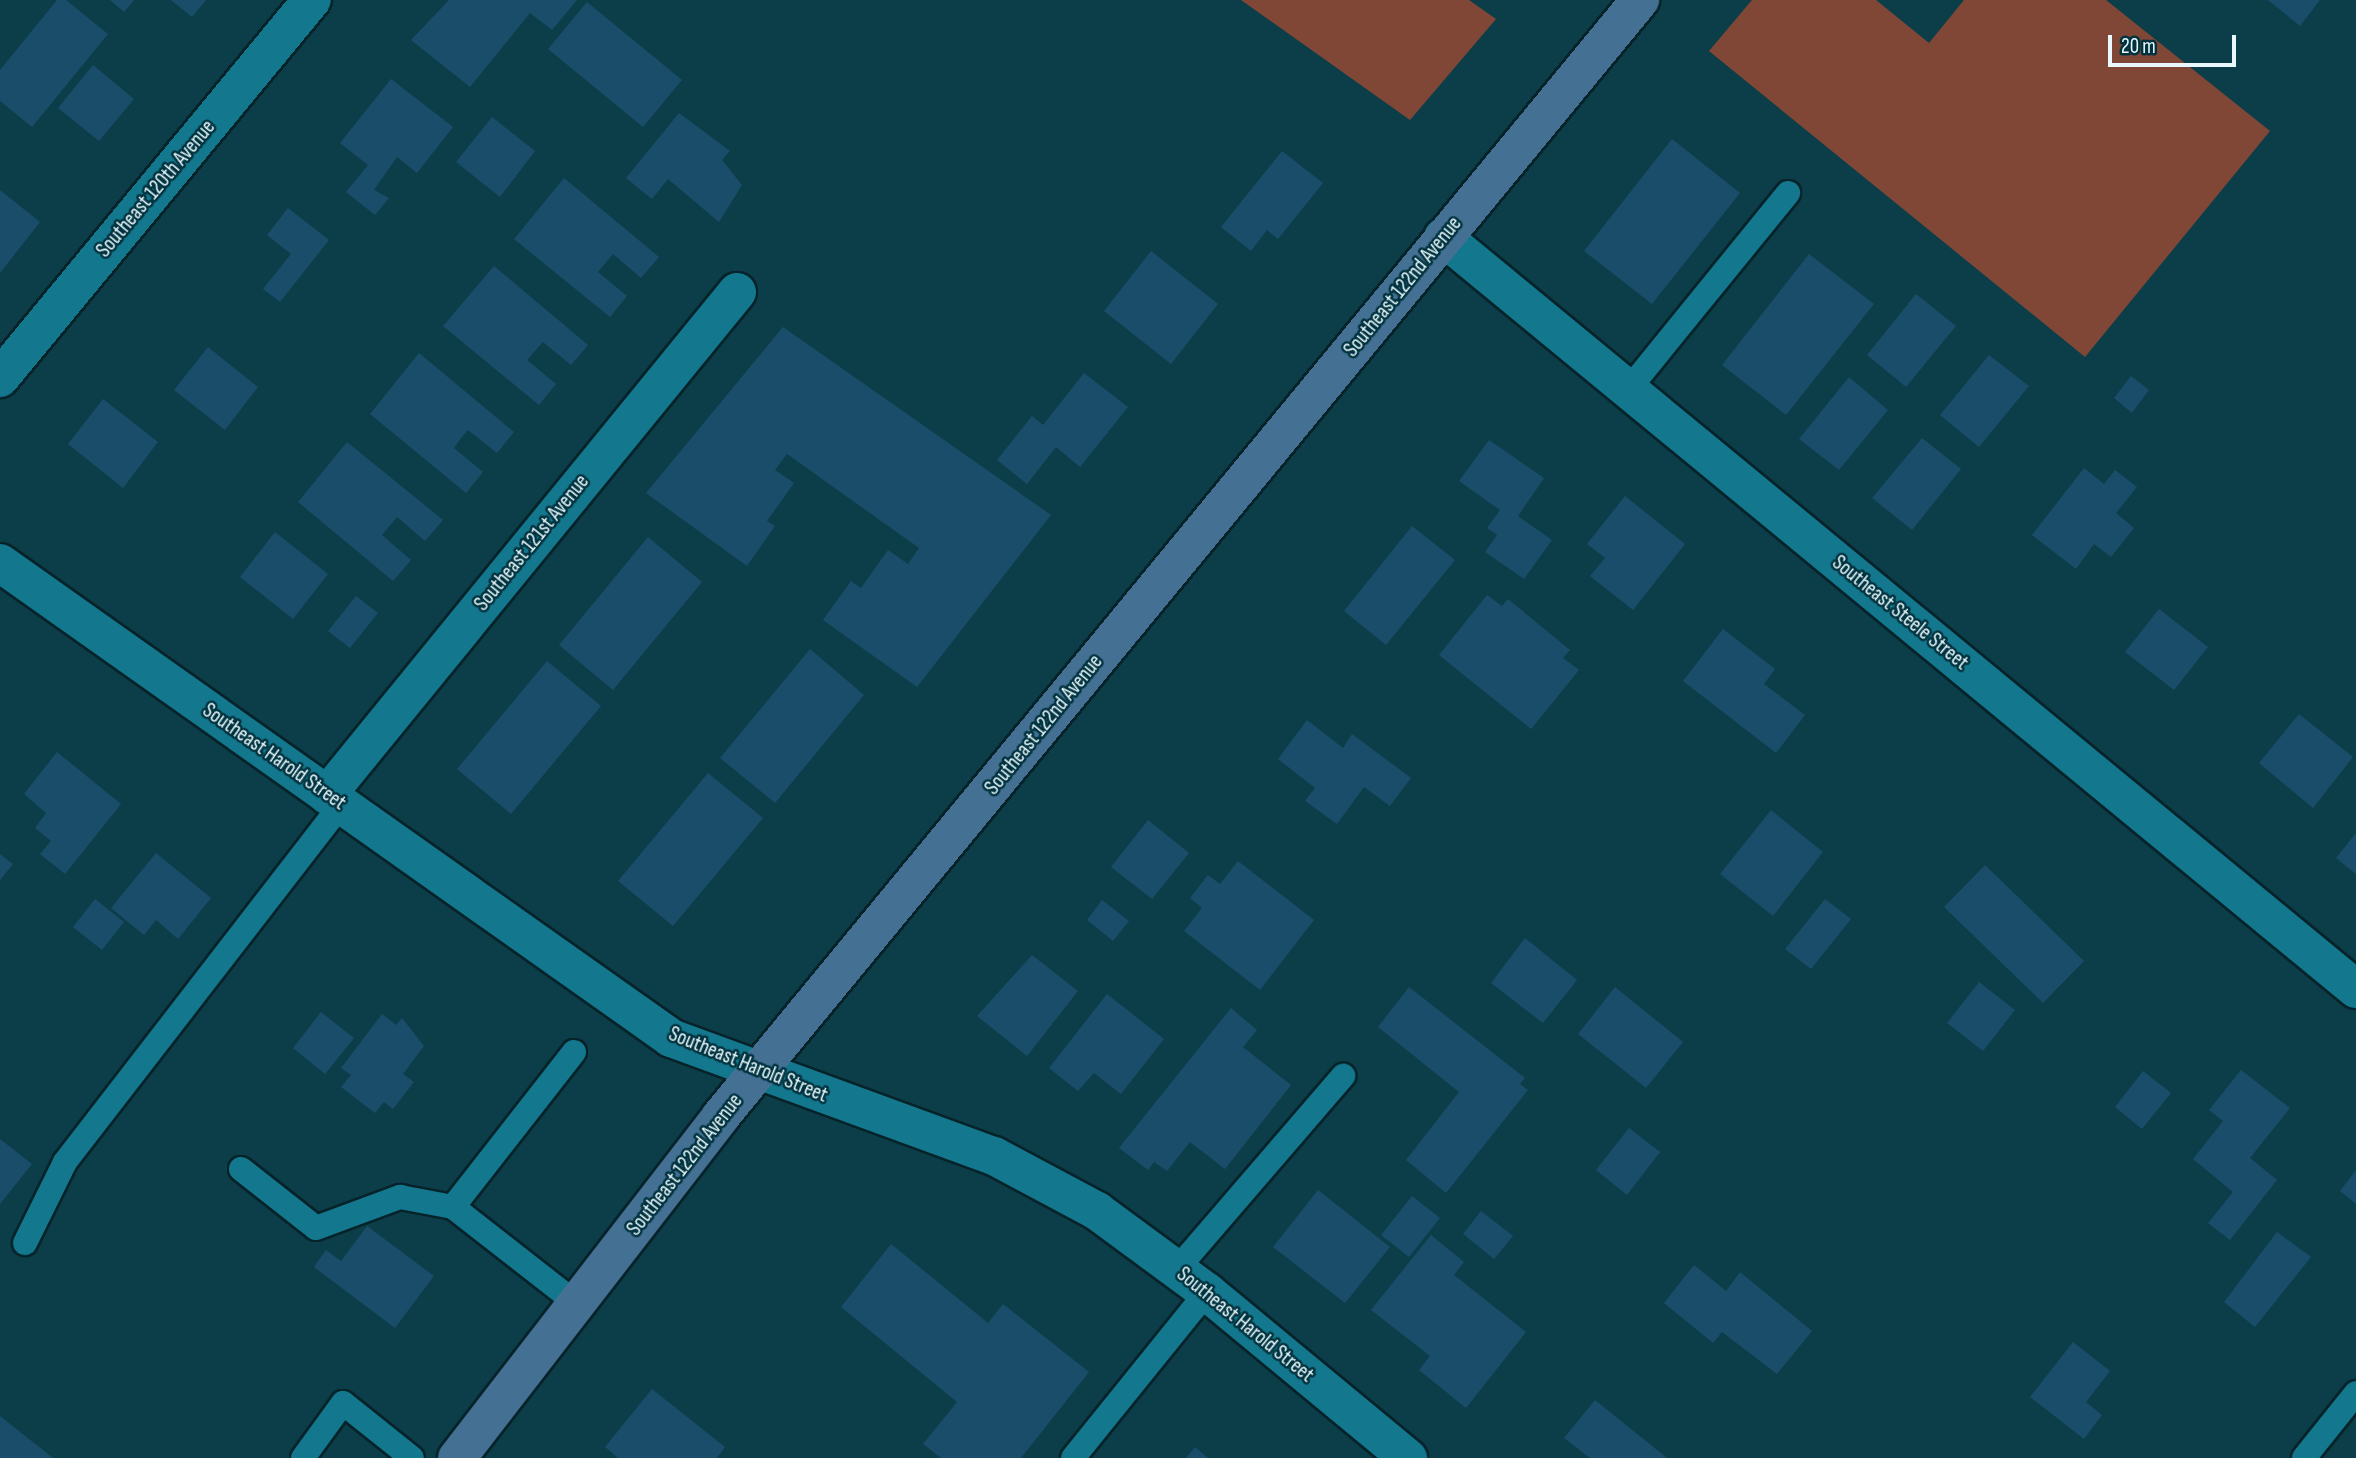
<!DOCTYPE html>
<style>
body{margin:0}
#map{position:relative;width:2356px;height:1458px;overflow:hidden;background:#0c3e49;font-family:"Sofia Sans Condensed",sans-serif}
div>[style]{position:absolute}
.green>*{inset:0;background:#804736}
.building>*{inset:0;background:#1a4d69}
.roads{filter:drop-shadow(2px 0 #06232a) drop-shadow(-2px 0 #06232a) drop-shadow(0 2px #06232a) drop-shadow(0 -2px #06232a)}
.service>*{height:24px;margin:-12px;padding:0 12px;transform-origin:12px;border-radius:12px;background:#13788e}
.minor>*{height:38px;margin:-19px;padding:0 19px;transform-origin:19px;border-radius:19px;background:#13788e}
.tertiary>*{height:38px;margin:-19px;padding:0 19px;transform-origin:19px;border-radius:19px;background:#13788e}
.secondary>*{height:38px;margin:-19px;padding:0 19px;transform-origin:19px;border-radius:19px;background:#447093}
span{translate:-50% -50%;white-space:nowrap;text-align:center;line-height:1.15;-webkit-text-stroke:5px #00333f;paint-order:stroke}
.street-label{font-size:21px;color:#e8f8fd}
.scale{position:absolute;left:2108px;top:35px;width:128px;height:32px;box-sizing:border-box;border:4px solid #e8f8fd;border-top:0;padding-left:9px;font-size:21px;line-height:24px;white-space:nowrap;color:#e8f8fd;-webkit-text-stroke:5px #00333f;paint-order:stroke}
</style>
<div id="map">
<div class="green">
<i style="clip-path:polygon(1241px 0,1469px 0,1496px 19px,1410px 120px)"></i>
<i style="clip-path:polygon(1752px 0,1876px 0,1929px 43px,1964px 0,2106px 0,2270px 131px,2085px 357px,1709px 51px)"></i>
</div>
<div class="building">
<i style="clip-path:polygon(57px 0,66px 0,108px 34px,32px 127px,0 101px,0 70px)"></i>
<i style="clip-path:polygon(110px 0,134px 0,124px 12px)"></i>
<i style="clip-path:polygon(171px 0,206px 0,192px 17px)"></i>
<i style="clip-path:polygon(449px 0,577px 0,552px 30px,530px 13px,470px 87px,411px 40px)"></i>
<i style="clip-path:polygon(2268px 0,2320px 0,2300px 26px)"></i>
<i style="clip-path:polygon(587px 2px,682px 80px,643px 127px,548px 49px)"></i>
<i style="clip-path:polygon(93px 65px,134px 99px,99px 141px,58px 108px)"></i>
<i style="clip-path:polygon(391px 79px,453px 127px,417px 173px,397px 157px,374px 190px,389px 198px,375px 215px,346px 192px,368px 165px,340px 143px)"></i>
<i style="clip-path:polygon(679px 113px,730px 151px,722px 160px,742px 185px,719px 222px,668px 179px,652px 199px,626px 178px)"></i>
<i style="clip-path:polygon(492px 117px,535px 151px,500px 197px,456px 162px)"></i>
<i style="clip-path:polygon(1672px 139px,1740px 193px,1652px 304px,1584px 251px)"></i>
<i style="clip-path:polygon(1282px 151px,1323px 183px,1278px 239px,1267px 230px,1251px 251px,1221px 227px)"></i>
<i style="clip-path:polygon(564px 178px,659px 257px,641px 278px,613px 254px,598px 272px,627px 296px,610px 317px,514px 239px)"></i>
<i style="clip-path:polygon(0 190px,40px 222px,0 273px)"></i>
<i style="clip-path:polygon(288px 208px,329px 240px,280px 302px,263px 289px,291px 254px,267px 235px)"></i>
<i style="clip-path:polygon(1151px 251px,1218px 304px,1171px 364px,1104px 311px)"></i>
<i style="clip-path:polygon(1809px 254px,1874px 304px,1786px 415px,1722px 365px)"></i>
<i style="clip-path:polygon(494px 266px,588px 345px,571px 365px,543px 342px,527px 360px,556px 384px,539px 405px,443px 326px)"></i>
<i style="clip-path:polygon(1916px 294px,1956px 326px,1906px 387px,1867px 355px)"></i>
<i style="clip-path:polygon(783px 327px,1051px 515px,917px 687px,823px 620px,851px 581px,861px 588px,888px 550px,908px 564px,919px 548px,787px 454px,775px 470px,794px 483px,767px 521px,775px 526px,747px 566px,646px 493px)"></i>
<i style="clip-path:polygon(208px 347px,258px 387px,225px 430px,174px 390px)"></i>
<i style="clip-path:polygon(419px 353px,514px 432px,497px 453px,468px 430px,461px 438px,454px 448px,483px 472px,466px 493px,370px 414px)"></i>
<i style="clip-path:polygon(1989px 355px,2029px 386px,1979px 447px,1940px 415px)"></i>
<i style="clip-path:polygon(1084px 373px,1128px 407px,1080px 467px,1056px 447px,1027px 484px,997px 460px,1032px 416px,1043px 425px)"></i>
<i style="clip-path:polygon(2131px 376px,2149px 390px,2132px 413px,2114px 398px)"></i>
<i style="clip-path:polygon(1849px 377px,1888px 410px,1839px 470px,1799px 439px)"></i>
<i style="clip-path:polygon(103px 399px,158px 442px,123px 488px,68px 444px)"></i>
<i style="clip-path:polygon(1922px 438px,1961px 469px,1912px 530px,1872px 498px)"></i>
<i style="clip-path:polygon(1489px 440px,1544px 478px,1518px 516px,1552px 540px,1524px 579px,1485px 552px,1497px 535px,1487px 528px,1500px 510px,1459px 481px)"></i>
<i style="clip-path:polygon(347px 442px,443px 520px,425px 541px,397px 517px,382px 535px,411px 560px,393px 581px,298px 502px)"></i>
<i style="clip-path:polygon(2084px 468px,2104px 484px,2115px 470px,2137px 487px,2116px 513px,2134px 528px,2111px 557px,2094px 544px,2076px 569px,2032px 535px)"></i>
<i style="clip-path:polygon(1625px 496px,1685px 544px,1633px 610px,1590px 576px,1605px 558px,1587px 544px)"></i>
<i style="clip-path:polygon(1412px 526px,1455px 560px,1386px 645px,1344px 611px)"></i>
<i style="clip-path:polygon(275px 532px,328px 574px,293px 619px,240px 577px)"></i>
<i style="clip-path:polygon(648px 537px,702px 582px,613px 690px,559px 645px)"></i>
<i style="clip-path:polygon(1487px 595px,1502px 606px,1508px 599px,1570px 650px,1563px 658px,1579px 670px,1531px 729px,1439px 655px)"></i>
<i style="clip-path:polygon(356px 596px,378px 613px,350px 648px,328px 631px)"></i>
<i style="clip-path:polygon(2159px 609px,2208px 647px,2174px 690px,2125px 652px)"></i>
<i style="clip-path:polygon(1723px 629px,1775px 669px,1764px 684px,1805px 715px,1776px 753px,1683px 681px)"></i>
<i style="clip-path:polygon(810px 649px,864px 695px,775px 803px,720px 758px)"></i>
<i style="clip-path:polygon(547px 661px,601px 706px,511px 814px,457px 769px)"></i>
<i style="clip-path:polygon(2299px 714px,2353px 757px,2313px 808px,2259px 763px)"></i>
<i style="clip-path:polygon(1307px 720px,1343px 748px,1352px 734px,1411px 778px,1390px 806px,1364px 787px,1337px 824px,1305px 801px,1315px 788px,1278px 759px)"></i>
<i style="clip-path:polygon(57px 752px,121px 804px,65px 874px,40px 854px,51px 841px,35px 828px,46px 813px,24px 794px)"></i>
<i style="clip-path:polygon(708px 773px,763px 818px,673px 926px,618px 881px)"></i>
<i style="clip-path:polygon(1771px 810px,1823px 852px,1773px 916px,1720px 874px)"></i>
<i style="clip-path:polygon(1148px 820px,1189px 853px,1152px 899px,1111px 867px)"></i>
<i style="clip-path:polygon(2356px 833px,2356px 874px,2336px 858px)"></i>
<i style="clip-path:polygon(156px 853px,211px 898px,178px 939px,156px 920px,144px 935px,111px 908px)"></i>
<i style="clip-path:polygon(0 854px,13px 864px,0 880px)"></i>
<i style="clip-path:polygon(1238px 861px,1314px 920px,1260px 990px,1184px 931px,1202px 908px,1190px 898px,1208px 875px,1220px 884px)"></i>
<i style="clip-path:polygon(1985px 865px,2084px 961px,2043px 1003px,1944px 907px)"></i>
<i style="clip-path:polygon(95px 899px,124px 922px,102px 950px,73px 927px)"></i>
<i style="clip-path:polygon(1825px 899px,1851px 919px,1811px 969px,1785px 949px)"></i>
<i style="clip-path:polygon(1102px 900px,1129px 921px,1113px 941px,1087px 920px)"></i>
<i style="clip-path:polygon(1525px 938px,1577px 980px,1543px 1023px,1491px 983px)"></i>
<i style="clip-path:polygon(1032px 955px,1078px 991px,1027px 1056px,977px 1016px)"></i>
<i style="clip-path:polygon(1979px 982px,2015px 1010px,1983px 1051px,1947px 1023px)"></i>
<i style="clip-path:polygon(1409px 987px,1525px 1078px,1520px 1084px,1528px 1090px,1446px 1193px,1406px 1160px,1459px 1092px,1378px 1027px)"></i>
<i style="clip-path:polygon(1615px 987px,1683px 1042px,1646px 1088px,1578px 1034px)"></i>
<i style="clip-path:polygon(1107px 994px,1164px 1039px,1121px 1094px,1094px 1073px,1078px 1091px,1049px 1068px)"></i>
<i style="clip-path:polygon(1231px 1008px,1257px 1030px,1243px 1047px,1291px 1085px,1225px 1169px,1190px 1142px,1167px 1171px,1154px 1162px,1148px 1170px,1119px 1148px)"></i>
<i style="clip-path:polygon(321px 1012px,354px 1038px,325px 1074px,293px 1048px)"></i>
<i style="clip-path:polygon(382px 1014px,396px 1025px,402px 1018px,424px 1046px,403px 1074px,414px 1082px,393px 1109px,384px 1102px,375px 1113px,341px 1087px,351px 1075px,341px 1068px)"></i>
<i style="clip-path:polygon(2241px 1070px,2290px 1108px,2250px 1158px,2277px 1180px,2230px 1240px,2208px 1223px,2233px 1192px,2193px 1159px,2223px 1121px,2209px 1110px)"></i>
<i style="clip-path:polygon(2143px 1071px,2171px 1093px,2142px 1129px,2115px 1107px)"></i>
<i style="clip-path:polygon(1629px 1128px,1660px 1152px,1627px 1195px,1596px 1170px)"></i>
<i style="clip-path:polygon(0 1139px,32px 1164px,0 1204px)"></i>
<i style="clip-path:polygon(2356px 1170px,2356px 1204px,2340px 1191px)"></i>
<i style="clip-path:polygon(1318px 1190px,1390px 1247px,1345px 1303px,1273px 1247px)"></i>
<i style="clip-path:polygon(1412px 1196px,1440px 1218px,1409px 1257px,1381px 1235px)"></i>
<i style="clip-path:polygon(1481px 1211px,1513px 1236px,1494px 1259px,1463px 1234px)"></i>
<i style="clip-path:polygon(367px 1226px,434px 1276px,395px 1328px,314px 1267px,326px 1250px,341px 1261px)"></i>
<i style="clip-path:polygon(2277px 1232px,2311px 1257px,2255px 1327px,2224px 1302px)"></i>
<i style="clip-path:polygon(1431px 1235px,1464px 1262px,1454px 1275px,1526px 1332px,1466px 1408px,1419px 1370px,1430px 1356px,1371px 1310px)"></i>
<i style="clip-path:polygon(891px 1244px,988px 1323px,1003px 1304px,1089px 1372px,1021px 1458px,941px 1458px,923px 1444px,957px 1402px,841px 1307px)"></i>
<i style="clip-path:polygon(1694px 1265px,1726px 1291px,1740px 1272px,1812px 1331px,1777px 1374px,1722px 1332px,1713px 1343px,1664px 1303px)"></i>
<i style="clip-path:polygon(2073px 1342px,2110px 1371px,2086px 1402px,2102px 1415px,2084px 1439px,2030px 1397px)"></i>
<i style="clip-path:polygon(652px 1389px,725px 1447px,717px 1458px,618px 1458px,605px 1447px)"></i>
<i style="clip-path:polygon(1595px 1400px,1667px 1458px,1590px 1458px,1564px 1438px)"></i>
<i style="clip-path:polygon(0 1416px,53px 1458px,0 1458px)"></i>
<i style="clip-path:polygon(1195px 1447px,1208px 1458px,1186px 1458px)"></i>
</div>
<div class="roads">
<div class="service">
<i style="left:1628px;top:390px;width:254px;rotate:-50.9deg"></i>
<i style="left:574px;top:1052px;width:197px;rotate:128deg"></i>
<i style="left:453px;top:1207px;width:157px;rotate:38deg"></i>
<i style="left:241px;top:1169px;width:95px;rotate:38.2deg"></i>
<i style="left:316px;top:1228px;width:90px;rotate:-20.3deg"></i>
<i style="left:400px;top:1197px;width:54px;rotate:10.7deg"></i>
<i style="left:25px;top:1243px;width:90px;rotate:-63.7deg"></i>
<i style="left:65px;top:1162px;width:451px;rotate:-52.3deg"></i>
<i style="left:1177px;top:1269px;width:255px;rotate:-49.3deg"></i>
<i style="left:303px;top:1458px;width:68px;rotate:-54deg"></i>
<i style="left:343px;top:1403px;width:88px;rotate:38.6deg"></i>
<i style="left:1073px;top:1458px;width:213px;rotate:-51.1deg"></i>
<i style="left:2304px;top:1458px;width:83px;rotate:-51.3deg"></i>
</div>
<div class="minor">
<i style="left:1443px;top:237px;width:1183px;rotate:39.48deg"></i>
<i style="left:0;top:378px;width:490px;rotate:-50.5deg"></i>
<i style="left:327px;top:795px;width:649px;rotate:-50.82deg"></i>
</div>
<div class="tertiary">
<i style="left:0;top:563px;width:822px;rotate:35.29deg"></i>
<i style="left:671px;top:1038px;width:344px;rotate:20.1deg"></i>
<i style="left:994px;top:1156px;width:117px;rotate:28.1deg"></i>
<i style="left:1097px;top:1211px;width:137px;rotate:36.4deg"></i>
<i style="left:1207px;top:1292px;width:261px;rotate:39.6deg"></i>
</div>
<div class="secondary">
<i style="left:457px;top:1458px;width:432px;rotate:-52.3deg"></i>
<i style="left:721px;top:1116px;width:1446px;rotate:-50.53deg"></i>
</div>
</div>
<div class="street-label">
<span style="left:156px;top:189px;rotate:-50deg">Southeast 120th Avenue</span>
<span style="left:1403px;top:287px;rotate:-51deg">Southeast 122nd Avenue</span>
<span style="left:532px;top:543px;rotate:-51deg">Southeast 121st Avenue</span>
<span style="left:1900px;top:613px;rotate:39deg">Southeast Steele Street</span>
<span style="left:1044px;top:725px;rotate:-51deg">Southeast 122nd Avenue</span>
<span style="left:274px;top:757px;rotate:35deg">Southeast Harold Street</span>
<span style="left:748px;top:1065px;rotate:22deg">Southeast Harold Street</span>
<span style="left:685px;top:1165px;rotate:-52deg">Southeast 122nd Avenue</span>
<span style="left:1245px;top:1325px;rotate:39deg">Southeast Harold Street</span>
</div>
<div class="scale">20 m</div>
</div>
